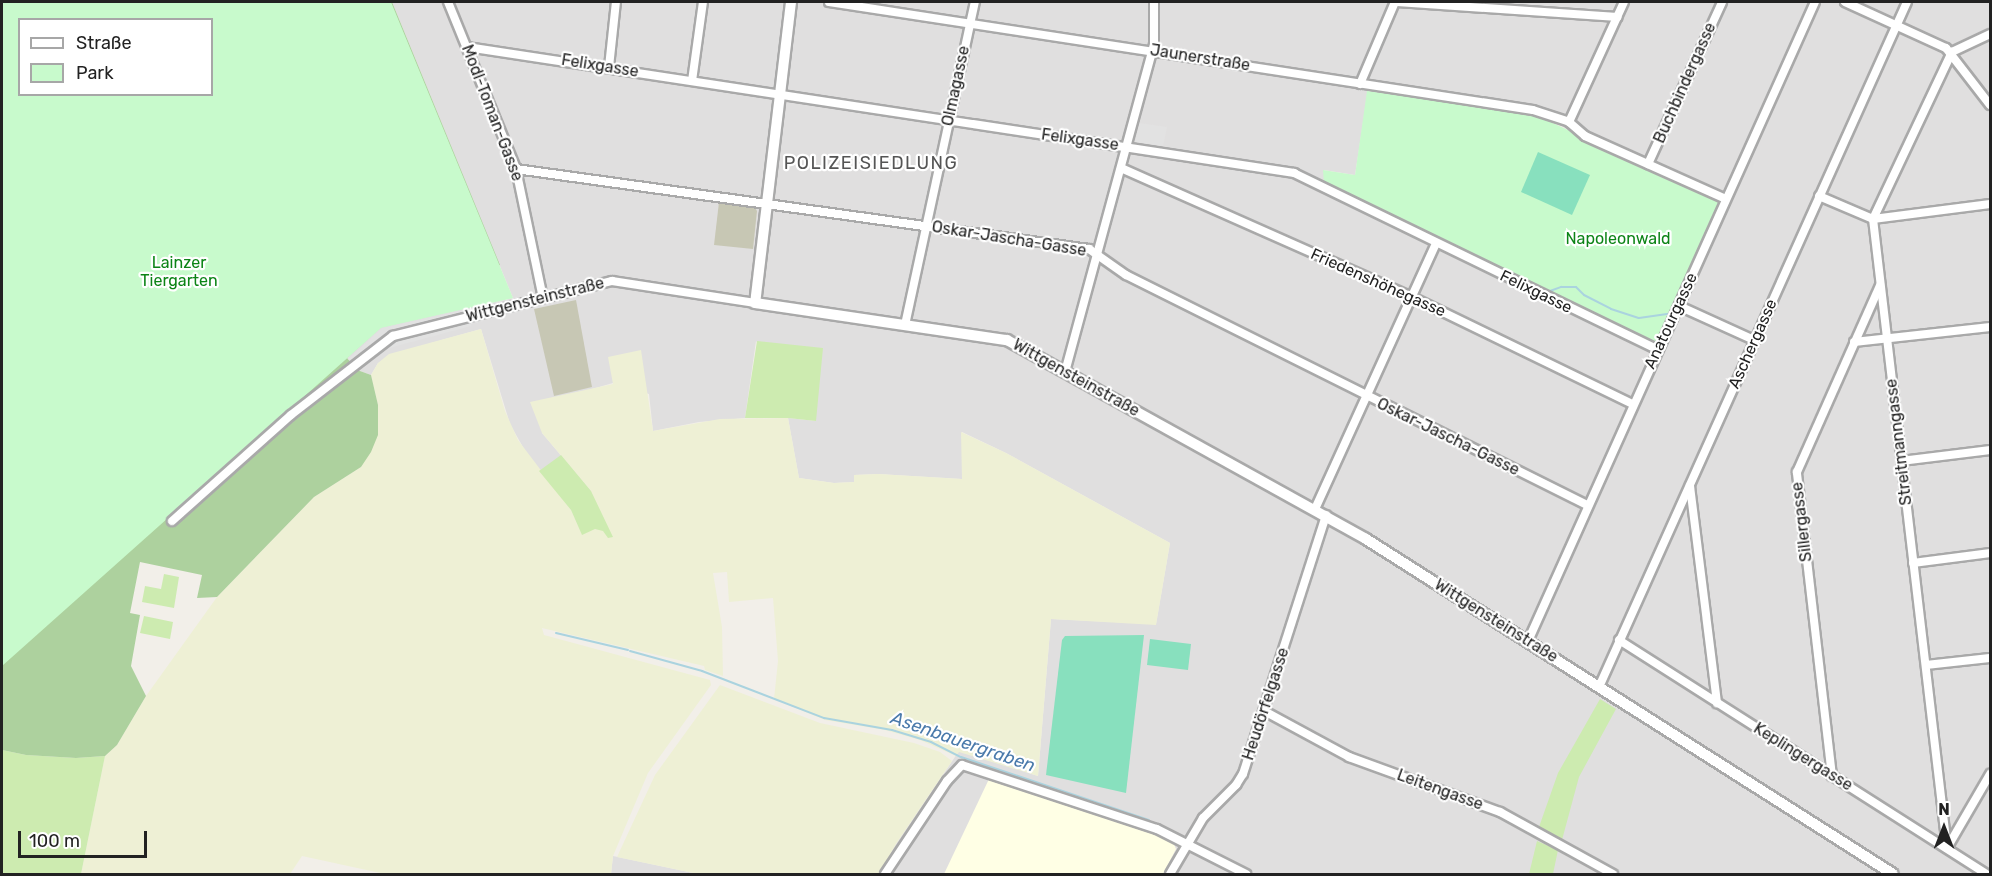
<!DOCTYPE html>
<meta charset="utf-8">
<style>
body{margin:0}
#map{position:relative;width:1992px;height:876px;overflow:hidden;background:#f2efe9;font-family:Rubik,sans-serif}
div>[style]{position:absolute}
.residential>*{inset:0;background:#e0dfdf}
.education>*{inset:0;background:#ffffe5}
.construction>*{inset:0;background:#c7c7b4}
.farmland>*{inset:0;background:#eef0d5}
.grass>*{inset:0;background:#cdebb0}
.forest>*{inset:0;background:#add19e}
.park>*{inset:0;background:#c8facc}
.pitch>*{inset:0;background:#88e0be}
.parking>*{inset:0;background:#e2e2e2}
.stream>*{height:2px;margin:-1px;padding:0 1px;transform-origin:1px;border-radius:1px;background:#aad3df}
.roads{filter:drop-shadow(2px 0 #a9a9a9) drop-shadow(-2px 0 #a9a9a9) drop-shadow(0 2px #a9a9a9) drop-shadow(0 -2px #a9a9a9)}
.minor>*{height:8px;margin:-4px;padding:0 4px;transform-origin:4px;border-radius:4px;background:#fff}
.tertiary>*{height:10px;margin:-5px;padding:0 5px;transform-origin:5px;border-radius:5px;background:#fff}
span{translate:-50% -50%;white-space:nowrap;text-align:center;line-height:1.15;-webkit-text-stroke:4.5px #fff;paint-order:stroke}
.street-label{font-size:16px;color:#222}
.park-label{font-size:16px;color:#0c8416}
.neighbourhood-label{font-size:18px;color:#555;letter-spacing:1.5px}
.water-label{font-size:18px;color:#4a7aab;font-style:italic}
.frame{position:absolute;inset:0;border:3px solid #222;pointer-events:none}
.legend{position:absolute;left:18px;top:18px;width:195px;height:78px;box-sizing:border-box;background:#fff;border:2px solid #a7a7a7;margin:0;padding:8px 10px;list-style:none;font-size:18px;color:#222}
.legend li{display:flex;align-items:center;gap:12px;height:30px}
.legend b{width:30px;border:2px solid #a7a7a7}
.north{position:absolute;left:1914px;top:798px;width:60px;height:60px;-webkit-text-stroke:4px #fff;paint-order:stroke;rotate:0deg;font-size:16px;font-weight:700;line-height:24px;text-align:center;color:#222}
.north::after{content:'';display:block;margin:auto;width:21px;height:27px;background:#222;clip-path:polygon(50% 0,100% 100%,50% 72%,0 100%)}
.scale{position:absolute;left:18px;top:831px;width:129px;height:27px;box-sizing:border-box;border:3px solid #222;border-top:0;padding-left:8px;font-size:18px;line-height:21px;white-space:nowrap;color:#222;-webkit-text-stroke:4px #fff;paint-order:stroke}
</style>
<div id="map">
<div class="residential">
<i style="clip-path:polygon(evenodd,392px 2px,1990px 2px,1990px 874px,879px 874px,896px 844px,959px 751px,1038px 776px,1051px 619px,1156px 624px,1170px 543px,1006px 453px,962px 432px,962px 479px,878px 474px,854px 475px,854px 482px,834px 483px,799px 478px,788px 418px,816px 421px,756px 341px,745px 418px,699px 422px,653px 431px,649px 394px,613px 383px,592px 389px,542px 433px,591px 491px,539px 471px,529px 458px,510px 424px,481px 329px,410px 349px,378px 363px,371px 375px,360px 371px,347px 358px,381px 327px,513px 298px,392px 2px,1368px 91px,1520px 111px,1556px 123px,1580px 137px,1324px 184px,1324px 170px,1355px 175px,1368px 91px)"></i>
<i style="clip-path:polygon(613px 856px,698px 874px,611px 874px)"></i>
</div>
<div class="education">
<i style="clip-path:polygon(989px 779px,1148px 831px,1174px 844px,1176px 849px,1163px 874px,944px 874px)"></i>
</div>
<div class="construction">
<i style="clip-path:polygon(719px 202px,754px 206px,757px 211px,753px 249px,714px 245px)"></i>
<i style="clip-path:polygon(576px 300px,592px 387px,554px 396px,534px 309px)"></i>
</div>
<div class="farmland">
<i style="clip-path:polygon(481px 329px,505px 411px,518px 440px,571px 510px,582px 534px,591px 491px,542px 433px,530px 402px,613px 384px,608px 357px,641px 350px,653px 431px,720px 419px,788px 418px,799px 478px,834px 483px,854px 482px,854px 475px,878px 474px,962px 479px,961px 432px,1006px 453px,1170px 543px,1156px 625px,1051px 619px,1038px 776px,959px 752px,956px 756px,920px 740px,885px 730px,825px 720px,774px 699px,778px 661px,773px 598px,729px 602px,727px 572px,713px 573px,722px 627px,723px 676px,705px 670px,704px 666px,542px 628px,544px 635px,710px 680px,711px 685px,648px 773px,613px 856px,611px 874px,385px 874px,302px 856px,290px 874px,81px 874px,105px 756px,117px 745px,146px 696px,217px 597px,314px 497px,361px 467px,378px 405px,371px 375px,378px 363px,389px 354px)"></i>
<i style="clip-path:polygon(720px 685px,820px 723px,914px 743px,940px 752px,952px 761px,896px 844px,879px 874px,698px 874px,617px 857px,655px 775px)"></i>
</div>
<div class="grass">
<i style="clip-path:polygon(757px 341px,823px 348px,816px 421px,788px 418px,745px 418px)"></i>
<i style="clip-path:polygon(561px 455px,591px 491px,613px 537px,608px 538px,603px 531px,595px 529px,582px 535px,571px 510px,539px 471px)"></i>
<i style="clip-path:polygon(164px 574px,179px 577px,174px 608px,142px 602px,145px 586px,161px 589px)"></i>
<i style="clip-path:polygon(144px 616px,173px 622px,170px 639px,140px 633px)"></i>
<i style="clip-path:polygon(1600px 699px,1616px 709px,1579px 777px,1562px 840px,1539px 827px,1558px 773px)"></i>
<i style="clip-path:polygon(2px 750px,26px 755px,76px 758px,105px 756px,81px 874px,2px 874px)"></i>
<i style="clip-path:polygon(1537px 841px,1558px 850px,1553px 874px,1529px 874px)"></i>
</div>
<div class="forest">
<i style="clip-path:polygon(evenodd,2px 2px,392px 2px,500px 265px,381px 327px,347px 358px,360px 371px,371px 375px,378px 405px,378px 435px,371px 452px,361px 467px,314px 497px,217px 597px,197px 598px,202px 575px,140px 562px,130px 613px,140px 615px,131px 666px,146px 696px,117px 745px,105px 756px,76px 758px,26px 755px,2px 750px,2px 264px,254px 442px,287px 412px,280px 392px,47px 251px,2px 2px,20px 20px,212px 20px,212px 94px,20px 94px,20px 20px)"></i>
</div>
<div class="park">
<i style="clip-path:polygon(evenodd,2px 2px,391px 2px,513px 298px,381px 328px,2px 666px,2px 2px,20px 20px,212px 20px,212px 94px,20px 94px,20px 20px)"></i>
<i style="clip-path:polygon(1367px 91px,1494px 107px,1540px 117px,1718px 200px,1719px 206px,1658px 342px,1652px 343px,1324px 184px,1323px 170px,1355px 175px)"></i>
</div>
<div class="pitch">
<i style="clip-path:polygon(1538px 152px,1590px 175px,1572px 215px,1521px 192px)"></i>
<i style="clip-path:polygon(1144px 635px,1126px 793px,1046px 775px,1062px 640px,1065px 636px)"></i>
<i style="clip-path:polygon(1150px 639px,1191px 644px,1188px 670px,1147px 665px)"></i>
</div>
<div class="parking">
<i style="clip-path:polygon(1139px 123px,1167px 127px,1163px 146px,1135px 142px)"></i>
<i style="clip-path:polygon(489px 304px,488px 312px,469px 317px,471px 326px,389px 348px,360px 371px,348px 359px,382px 328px)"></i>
</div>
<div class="stream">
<i style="left:1550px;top:291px;width:12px;rotate:-20deg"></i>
<i style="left:1561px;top:287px;width:15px"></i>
<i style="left:1576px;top:287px;width:11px;rotate:45deg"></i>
<i style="left:1584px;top:295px;width:30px;rotate:27deg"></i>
<i style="left:1611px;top:309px;width:29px;rotate:18deg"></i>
<i style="left:1639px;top:318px;width:30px;rotate:-8deg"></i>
<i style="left:556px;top:633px;width:74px;rotate:13.3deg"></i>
<i style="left:630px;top:651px;width:75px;rotate:15.5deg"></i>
<i style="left:702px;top:671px;width:131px;rotate:21.1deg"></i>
<i style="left:824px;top:718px;width:69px;rotate:10deg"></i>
<i style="left:892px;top:730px;width:41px;rotate:17.1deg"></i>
<i style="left:931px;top:742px;width:34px;rotate:27deg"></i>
<i style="left:961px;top:757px;width:198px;rotate:18.5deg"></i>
</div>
<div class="roads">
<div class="minor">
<i style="left:448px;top:2px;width:180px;rotate:67.8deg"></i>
<i style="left:516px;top:169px;width:132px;rotate:78.2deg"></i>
<i style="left:829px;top:2px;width:712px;rotate:8.72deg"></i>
<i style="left:1533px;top:110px;width:38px;rotate:18deg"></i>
<i style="left:1569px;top:122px;width:21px;rotate:41deg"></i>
<i style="left:1585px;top:136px;width:154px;rotate:24.1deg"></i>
<i style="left:1397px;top:2px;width:221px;rotate:3.9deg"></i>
<i style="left:1845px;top:2px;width:111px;rotate:24.5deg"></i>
<i style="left:1946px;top:48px;width:72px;rotate:52.3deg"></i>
<i style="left:467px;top:47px;width:837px;rotate:8.66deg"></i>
<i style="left:1294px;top:173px;width:405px;rotate:25.9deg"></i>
<i style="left:609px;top:67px;width:65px;rotate:-83.9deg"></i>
<i style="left:692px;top:81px;width:80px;rotate:-82.1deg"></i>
<i style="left:1360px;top:84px;width:89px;rotate:-66.9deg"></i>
<i style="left:1569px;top:122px;width:132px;rotate:-65.4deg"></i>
<i style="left:1648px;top:164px;width:178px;rotate:-65.4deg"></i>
<i style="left:1121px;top:168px;width:318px;rotate:23.9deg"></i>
<i style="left:1412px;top:297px;width:245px;rotate:25.9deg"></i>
<i style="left:516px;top:169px;width:579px;rotate:7.95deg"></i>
<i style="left:1089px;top:249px;width:45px;rotate:35.1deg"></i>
<i style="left:1126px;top:275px;width:515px;rotate:26.52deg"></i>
<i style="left:1819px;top:196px;width:59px;rotate:23.1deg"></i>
<i style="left:1873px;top:219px;width:118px;rotate:-7.3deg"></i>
<i style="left:1679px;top:306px;width:82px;rotate:24.4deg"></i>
<i style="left:905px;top:325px;width:330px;rotate:-77.8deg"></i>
<i style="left:1854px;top:342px;width:137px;rotate:-6.3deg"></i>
<i style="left:1065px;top:372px;width:339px;rotate:-74.8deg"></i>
<i style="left:1154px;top:45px;width:43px;rotate:-90deg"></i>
<i style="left:1901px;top:461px;width:90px;rotate:-7deg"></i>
<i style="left:1690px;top:486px;width:219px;rotate:82.9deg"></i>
<i style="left:1315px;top:509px;width:291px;rotate:-65.5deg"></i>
<i style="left:172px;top:521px;width:159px;rotate:-41.7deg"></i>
<i style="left:291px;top:415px;width:129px;rotate:-37.8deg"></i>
<i style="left:393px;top:336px;width:226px;rotate:-14.1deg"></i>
<i style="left:612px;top:281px;width:145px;rotate:8.7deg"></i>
<i style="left:1913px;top:563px;width:78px;rotate:-7.4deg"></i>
<i style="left:1619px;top:640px;width:435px;rotate:32.5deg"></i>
<i style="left:1528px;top:641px;width:700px;rotate:-65.81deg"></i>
<i style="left:1926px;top:665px;width:64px;rotate:-6.2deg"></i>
<i style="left:1599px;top:687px;width:751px;rotate:-65.79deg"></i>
<i style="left:1264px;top:711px;width:97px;rotate:28.4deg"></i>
<i style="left:1349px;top:757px;width:161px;rotate:20deg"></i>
<i style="left:1500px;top:812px;width:129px;rotate:28.8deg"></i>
<i style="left:1832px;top:776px;width:306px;rotate:-96.6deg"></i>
<i style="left:1797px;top:472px;width:204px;rotate:-66deg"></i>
<i style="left:1947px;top:848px;width:633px;rotate:-96.71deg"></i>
<i style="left:1873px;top:219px;width:185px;rotate:-64.7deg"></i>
<i style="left:1952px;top:52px;width:42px;rotate:-25.3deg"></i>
<i style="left:1947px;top:848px;width:86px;rotate:-59.8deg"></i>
<i style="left:885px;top:874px;width:112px;rotate:-56.3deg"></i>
<i style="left:947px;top:781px;width:22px;rotate:-47deg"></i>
<i style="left:962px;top:765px;width:205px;rotate:18.2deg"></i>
<i style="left:1157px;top:829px;width:100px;rotate:26.8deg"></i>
<i style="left:1170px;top:874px;width:65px;rotate:-59.5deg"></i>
<i style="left:1203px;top:818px;width:47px;rotate:-45deg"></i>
<i style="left:1236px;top:785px;width:13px;rotate:-58deg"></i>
<i style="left:1243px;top:774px;width:272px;rotate:-72.2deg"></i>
</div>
<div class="tertiary">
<i style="left:791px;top:2px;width:303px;rotate:96.8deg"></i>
<i style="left:755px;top:303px;width:255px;rotate:8.4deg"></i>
<i style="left:1007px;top:340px;width:410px;rotate:29deg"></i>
<i style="left:1366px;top:539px;width:624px;rotate:32.44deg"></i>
</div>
</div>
<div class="street-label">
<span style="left:1200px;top:58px;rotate:9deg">Jaunerstraße</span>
<span style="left:600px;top:66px;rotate:9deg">Felixgasse</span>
<span style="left:1685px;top:83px;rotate:-66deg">Buchbindergasse</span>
<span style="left:956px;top:86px;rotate:-78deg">Olmagasse</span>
<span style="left:492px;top:113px;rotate:69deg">Modl-Toman-Gasse</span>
<span style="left:1080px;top:140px;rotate:8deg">Felixgasse</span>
<span style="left:1009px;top:239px;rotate:9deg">Oskar-Jascha-Gasse</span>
<span style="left:1378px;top:283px;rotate:24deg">Friedenshöhegasse</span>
<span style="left:1536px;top:292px;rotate:26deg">Felixgasse</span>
<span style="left:535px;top:300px;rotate:-14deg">Wittgensteinstraße</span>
<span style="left:1671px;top:321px;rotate:-65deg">Anatourgasse</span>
<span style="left:1753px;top:344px;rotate:-66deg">Aschergasse</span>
<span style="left:1076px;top:378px;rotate:29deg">Wittgensteinstraße</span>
<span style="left:1448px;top:437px;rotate:26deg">Oskar-Jascha-Gasse</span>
<span style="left:1899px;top:442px;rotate:-97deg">Streitmanngasse</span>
<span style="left:1802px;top:522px;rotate:-97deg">Sillergasse</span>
<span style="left:1496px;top:621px;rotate:32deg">Wittgensteinstraße</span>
<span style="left:1266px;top:704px;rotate:-72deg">Heudörfelgasse</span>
<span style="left:1803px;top:757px;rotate:32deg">Keplingergasse</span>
<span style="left:1440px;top:790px;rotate:20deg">Leitengasse</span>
</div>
<div class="park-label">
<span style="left:1618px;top:239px">Napoleonwald</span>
<span style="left:179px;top:272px">Lainzer<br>Tiergarten</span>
</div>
<div class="neighbourhood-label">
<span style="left:871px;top:163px">POLIZEISIEDLUNG</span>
</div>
<div class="water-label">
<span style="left:963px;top:742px;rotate:19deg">Asenbauergraben</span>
</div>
<div class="frame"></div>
<ul class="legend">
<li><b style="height:8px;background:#fff"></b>Straße</li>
<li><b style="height:16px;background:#c8facc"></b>Park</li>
</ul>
<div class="north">N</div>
<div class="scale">100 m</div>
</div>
